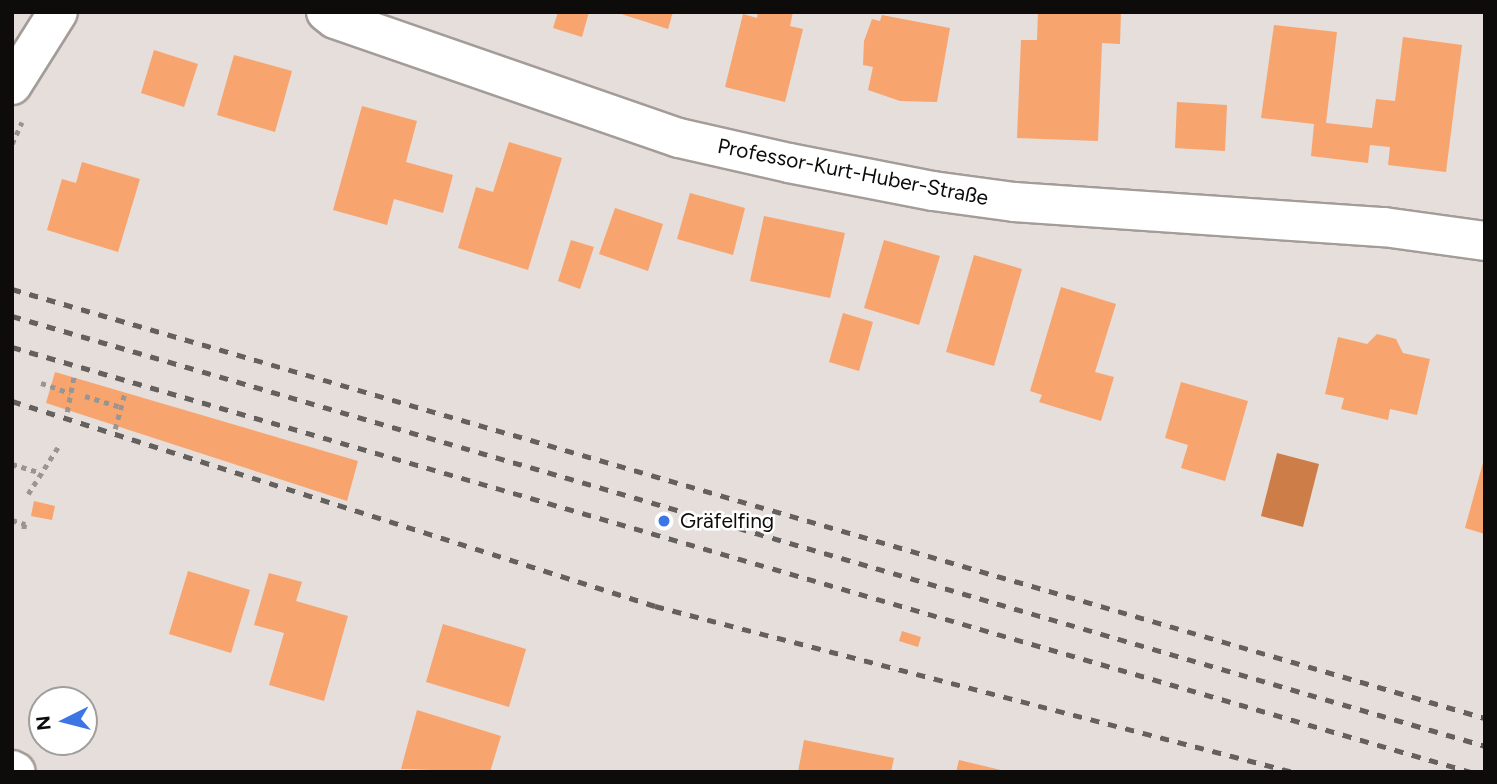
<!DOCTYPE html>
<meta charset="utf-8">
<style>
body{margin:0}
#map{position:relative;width:1497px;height:784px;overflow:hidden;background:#e6deda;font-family:Figtree,sans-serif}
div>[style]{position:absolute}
.water>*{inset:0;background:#cd7d48}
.building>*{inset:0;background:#f7a46f}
.path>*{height:4.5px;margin-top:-2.25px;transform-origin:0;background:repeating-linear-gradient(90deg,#9b9591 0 5px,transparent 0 10px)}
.roads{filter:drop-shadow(2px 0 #a39c98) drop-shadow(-2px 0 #a39c98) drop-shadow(0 2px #a39c98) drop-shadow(0 -2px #a39c98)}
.minor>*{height:38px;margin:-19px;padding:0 19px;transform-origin:19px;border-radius:19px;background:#fff}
.rail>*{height:5px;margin-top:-2.5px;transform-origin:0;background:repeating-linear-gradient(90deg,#64605d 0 9px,transparent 0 18px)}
.dots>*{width:19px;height:19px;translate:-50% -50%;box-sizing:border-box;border:4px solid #fff;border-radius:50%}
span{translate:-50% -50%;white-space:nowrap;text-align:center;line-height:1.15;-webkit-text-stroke:5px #fff;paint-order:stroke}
.street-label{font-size:21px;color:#0e0c0a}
.poi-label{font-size:21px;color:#0e0c0a}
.left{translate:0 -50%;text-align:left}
.frame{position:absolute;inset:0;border:14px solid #0e0c0a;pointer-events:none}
.north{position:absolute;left:28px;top:686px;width:70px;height:70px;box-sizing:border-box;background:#fff;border:2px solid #9f9e9d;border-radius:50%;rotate:264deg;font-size:19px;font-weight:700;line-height:28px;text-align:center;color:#0e0c0a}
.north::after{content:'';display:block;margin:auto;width:24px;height:32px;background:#3e75e5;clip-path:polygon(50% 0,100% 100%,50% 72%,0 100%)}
</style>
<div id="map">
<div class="water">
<i style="clip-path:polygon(1277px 453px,1319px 464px,1303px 527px,1261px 516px)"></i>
</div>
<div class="building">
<i style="clip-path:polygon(558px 12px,589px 12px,582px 37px,553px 28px)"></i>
<i style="clip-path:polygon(615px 12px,673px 12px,668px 29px)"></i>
<i style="clip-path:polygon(758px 12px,793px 12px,790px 26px,803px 29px,785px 102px,725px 87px,743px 14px,757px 18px)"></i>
<i style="clip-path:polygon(1038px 12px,1121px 12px,1120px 44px,1102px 43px,1098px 141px,1017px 138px,1021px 40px,1037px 40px)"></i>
<i style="clip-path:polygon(882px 15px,950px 28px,937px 102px,900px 101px,868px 90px,873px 67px,863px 65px,864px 41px,872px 19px,880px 21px)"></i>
<i style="clip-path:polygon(1274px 25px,1337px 32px,1326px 123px,1372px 128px,1376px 99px,1395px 101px,1403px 37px,1462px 45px,1446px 172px,1388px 165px,1390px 147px,1370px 145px,1368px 163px,1311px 156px,1314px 124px,1261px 118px)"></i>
<i style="clip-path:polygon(154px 50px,198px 64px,184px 107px,141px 93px)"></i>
<i style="clip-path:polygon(234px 55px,292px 71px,275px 132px,217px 115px)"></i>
<i style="clip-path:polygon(1177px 102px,1227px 105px,1225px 151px,1175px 148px)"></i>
<i style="clip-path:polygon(362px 106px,417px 121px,406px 162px,453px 175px,443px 213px,394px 199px,387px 225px,333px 210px)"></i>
<i style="clip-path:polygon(509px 142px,562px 158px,528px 270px,458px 248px,476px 187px,493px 192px)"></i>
<i style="clip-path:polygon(82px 162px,140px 179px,118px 252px,47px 230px,62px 179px,76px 183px)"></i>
<i style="clip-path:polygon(690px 193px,745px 208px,733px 255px,677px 239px)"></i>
<i style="clip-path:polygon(615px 208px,663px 224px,648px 271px,599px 254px)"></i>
<i style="clip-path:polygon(764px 216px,845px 233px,830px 298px,750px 281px)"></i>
<i style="clip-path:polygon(571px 240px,594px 247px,580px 289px,558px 281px)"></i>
<i style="clip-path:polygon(884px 240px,940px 256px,919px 325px,864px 308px)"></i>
<i style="clip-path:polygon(974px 255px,1022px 269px,994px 366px,946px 352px)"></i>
<i style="clip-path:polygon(1061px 287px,1116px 304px,1095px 372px,1114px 377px,1101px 421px,1039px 402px,1042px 395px,1030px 391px)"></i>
<i style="clip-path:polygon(843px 313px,873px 322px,859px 371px,829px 362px)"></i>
<i style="clip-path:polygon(1377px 334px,1396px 339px,1403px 353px,1430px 359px,1417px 415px,1390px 409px,1388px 420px,1341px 409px,1344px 398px,1325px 394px,1338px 337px,1367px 344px)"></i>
<i style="clip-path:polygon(55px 372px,358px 461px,347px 501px,46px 403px)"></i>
<i style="clip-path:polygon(1181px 382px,1248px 401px,1225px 481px,1181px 468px,1188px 445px,1165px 438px)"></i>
<i style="clip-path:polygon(1484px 459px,1485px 459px,1485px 534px,1465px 528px)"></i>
<i style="clip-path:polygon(34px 501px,55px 506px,52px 520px,31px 516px)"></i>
<i style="clip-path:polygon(188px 571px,250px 590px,231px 653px,169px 634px)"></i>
<i style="clip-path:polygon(269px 573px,302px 582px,296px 601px,348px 616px,324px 701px,269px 685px,284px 633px,254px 625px)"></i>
<i style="clip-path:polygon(443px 624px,526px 649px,509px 707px,426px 682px)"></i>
<i style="clip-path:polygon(902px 631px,921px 637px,918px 647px,899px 641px)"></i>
<i style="clip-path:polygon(417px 710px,501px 736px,490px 772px,401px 769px)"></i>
<i style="clip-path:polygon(804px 740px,894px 758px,891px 772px,798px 772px)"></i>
<i style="clip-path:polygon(959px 760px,1005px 771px,1005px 772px,956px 772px)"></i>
</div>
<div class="path">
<i style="left:12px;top:144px;width:24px;rotate:-66deg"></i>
<i style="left:41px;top:383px;width:31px;rotate:19deg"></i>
<i style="left:85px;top:396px;width:38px;rotate:17deg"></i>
<i style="left:67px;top:412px;width:37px;rotate:-79deg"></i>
<i style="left:115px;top:429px;width:39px;rotate:-75deg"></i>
<i style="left:12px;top:464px;width:28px;rotate:17deg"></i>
<i style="left:28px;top:494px;width:59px;rotate:-57.4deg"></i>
<i style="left:12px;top:520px;width:14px;rotate:17deg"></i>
<i style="left:25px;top:524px;width:5px;rotate:101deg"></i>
</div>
<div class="roads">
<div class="minor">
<i style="left:326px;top:12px;width:11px;rotate:38deg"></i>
<i style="left:335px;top:19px;width:364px;rotate:19.1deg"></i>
<i style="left:679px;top:138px;width:113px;rotate:12.8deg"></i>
<i style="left:789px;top:163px;width:147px;rotate:11deg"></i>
<i style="left:933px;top:191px;width:82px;rotate:7.7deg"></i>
<i style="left:1014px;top:202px;width:371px;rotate:3.9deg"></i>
<i style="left:1384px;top:227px;width:102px;rotate:7.9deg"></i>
<i style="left:12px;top:85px;width:86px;rotate:-57.8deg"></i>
<i style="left:12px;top:770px;width:4px;rotate:27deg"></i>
</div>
</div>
<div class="rail">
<i style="left:12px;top:289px;width:1534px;rotate:16.24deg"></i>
<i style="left:12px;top:316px;width:1534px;rotate:16.27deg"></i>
<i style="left:12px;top:347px;width:1520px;rotate:16.24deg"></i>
<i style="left:12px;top:401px;width:675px;rotate:17.68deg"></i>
<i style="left:655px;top:606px;width:659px;rotate:14.58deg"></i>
</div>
<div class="dots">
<i style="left:664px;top:521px;background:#3e75e5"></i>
</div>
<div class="street-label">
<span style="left:853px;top:172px;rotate:11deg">Professor-Kurt-Huber-Straße</span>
</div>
<div class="poi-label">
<span class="left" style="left:680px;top:521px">Gräfelfing</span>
</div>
<div class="frame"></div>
<div class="north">N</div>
</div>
